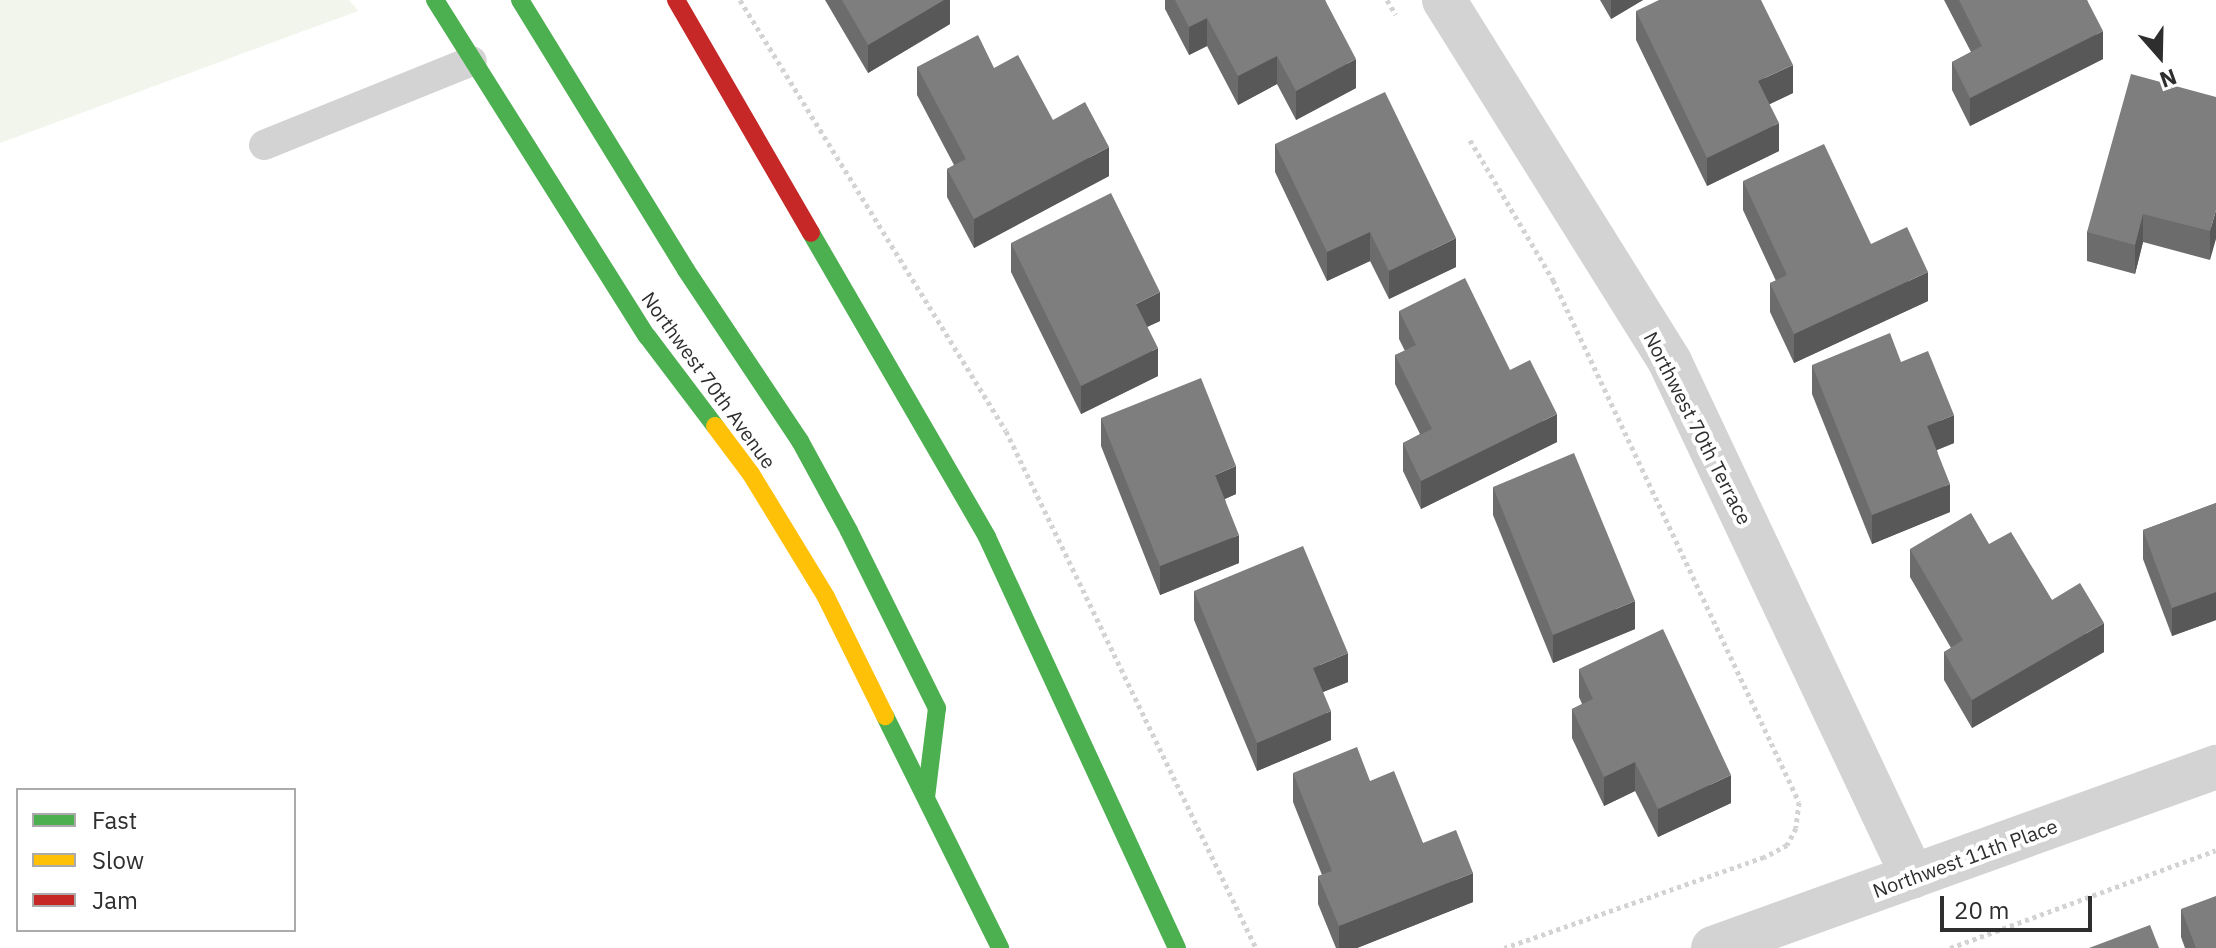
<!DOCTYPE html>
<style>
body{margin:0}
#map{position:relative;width:2216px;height:948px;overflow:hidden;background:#fff;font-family:"IBM Plex Sans",sans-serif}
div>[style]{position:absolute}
.green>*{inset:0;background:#f1f5eb}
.path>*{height:5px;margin-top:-2.5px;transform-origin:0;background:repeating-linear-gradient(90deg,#d3d3d3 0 4px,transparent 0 8px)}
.lane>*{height:30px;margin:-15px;padding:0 15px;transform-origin:15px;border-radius:15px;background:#d3d3d3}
.street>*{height:44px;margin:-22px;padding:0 22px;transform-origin:22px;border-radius:22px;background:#d3d3d3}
.fast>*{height:18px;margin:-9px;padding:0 9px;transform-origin:9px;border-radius:9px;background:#4caf50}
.slow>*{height:18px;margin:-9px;padding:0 9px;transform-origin:9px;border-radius:9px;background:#ffc107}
.jam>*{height:18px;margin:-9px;padding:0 9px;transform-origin:9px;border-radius:9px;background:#c62828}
.wall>*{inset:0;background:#6c6c6c}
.shaded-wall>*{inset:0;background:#585858}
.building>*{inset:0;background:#7e7e7e}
span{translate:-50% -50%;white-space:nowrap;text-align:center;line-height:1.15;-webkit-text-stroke:8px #fff;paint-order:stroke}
.street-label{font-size:20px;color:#2e2e2e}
.legend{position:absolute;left:16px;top:788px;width:280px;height:144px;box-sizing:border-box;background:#fff;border:2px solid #ababab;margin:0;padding:10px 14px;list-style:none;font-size:24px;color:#2e2e2e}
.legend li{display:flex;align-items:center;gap:16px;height:40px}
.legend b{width:40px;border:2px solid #ababab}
.north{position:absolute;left:2120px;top:16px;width:80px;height:80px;-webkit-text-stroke:6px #fff;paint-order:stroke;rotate:160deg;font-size:22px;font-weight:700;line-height:32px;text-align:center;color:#2e2e2e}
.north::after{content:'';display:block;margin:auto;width:28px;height:36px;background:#2e2e2e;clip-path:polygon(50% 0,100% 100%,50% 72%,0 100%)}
.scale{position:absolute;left:1940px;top:896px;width:152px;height:36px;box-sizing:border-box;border:4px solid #2e2e2e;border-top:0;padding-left:10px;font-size:24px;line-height:28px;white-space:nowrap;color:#2e2e2e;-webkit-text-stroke:6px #fff;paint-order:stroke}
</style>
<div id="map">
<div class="green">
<i style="clip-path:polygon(0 0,349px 0,358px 11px,0 143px)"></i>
</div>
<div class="path">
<i style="left:740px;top:0;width:506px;rotate:58.32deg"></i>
<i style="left:1006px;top:431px;width:574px;rotate:64.19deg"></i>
<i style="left:1387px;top:0;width:17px;rotate:59deg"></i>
<i style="left:1470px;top:140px;width:163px;rotate:59.3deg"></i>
<i style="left:1553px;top:280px;width:577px;rotate:64.77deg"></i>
<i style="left:1799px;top:802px;width:26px;rotate:97deg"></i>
<i style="left:1796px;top:828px;width:19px;rotate:118deg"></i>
<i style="left:1787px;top:845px;width:26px;rotate:152deg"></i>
<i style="left:1764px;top:857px;width:275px;rotate:160.7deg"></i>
<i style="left:1950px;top:948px;width:283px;rotate:-20.2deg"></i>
</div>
<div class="lane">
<i style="left:264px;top:145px;width:224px;rotate:-22deg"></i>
</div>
<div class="street">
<i style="left:1444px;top:0;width:427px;rotate:58deg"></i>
<i style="left:1670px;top:362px;width:569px;rotate:64.74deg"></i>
<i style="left:1713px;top:948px;width:535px;rotate:-19.79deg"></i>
</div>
<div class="fast">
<i style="left:435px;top:0;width:397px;rotate:57.8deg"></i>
<i style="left:647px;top:336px;width:113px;rotate:52.9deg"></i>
<i style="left:520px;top:0;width:317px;rotate:58.4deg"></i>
<i style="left:686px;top:270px;width:206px;rotate:56.3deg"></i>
<i style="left:800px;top:441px;width:102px;rotate:61.4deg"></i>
<i style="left:849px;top:531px;width:198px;rotate:63.6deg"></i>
<i style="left:937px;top:708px;width:90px;rotate:97deg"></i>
<i style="left:811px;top:233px;width:351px;rotate:59.9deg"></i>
<i style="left:987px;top:537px;width:453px;rotate:65.2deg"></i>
<i style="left:885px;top:716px;width:259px;rotate:63.6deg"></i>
</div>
<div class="slow">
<i style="left:715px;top:426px;width:60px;rotate:53.1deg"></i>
<i style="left:751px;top:474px;width:144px;rotate:58.6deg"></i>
<i style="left:826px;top:597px;width:133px;rotate:63.6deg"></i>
</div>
<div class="jam">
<i style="left:676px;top:0;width:269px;rotate:59.9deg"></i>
</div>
<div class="wall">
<i style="clip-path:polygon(825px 0,950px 0,950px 24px,868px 73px)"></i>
<i style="clip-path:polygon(1165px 0,1325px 0,1356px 88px,1296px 120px,1277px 84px,1238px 105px,1207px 46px,1189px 55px,1165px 9px)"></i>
<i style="clip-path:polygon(1600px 0,1643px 0,1611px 19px)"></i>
<i style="clip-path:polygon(1944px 0,2087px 0,2103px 59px,1970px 126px,1952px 90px,1952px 62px,1971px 52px)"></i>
<i style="clip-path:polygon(1636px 11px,1793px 93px,1769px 104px,1779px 151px,1707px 186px,1636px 40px)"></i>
<i style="clip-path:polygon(917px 67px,994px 68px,1109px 176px,974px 248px,947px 197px,947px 169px,954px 165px,917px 95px)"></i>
<i style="clip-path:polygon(2216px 97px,2210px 260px,2143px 242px,2135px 274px,2087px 261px,2087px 232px)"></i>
<i style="clip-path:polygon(1275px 144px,1456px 267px,1389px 299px,1370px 261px,1327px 281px,1275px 172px)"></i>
<i style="clip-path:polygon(1743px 181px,1871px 244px,1928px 301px,1794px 363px,1770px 312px,1770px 283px,1776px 281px,1743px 210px)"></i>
<i style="clip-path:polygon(1011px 243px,1160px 321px,1147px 327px,1158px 376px,1081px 414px,1011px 272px)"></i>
<i style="clip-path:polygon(1399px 311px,1510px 370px,1557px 442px,1421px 509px,1403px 471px,1403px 443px,1420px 434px,1395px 384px,1395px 355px,1405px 351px,1399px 339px)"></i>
<i style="clip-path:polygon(1901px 362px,1954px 443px,1937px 450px,1950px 512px,1872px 544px,1812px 394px,1812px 365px)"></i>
<i style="clip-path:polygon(1101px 418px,1236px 494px,1225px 499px,1239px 563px,1160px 595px,1101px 446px)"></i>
<i style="clip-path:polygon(1493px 487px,1635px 629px,1553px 663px,1493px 515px)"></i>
<i style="clip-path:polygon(2216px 503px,2216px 620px,2172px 636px,2143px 559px,2143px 530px)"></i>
<i style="clip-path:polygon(1989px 544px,2052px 600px,2104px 652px,1972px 728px,1944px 680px,1944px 652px,1951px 648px,1910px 577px,1910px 549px)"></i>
<i style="clip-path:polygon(1194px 591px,1348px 682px,1323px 692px,1331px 740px,1257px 771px,1194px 620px)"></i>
<i style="clip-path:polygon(1579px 669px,1731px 803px,1658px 837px,1635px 791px,1604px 806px,1572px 738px,1572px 709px,1582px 704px,1579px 697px)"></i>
<i style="clip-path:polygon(1293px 773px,1370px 781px,1473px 902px,1357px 948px,1336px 948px,1318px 904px,1318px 876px,1322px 875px,1293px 802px)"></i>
<i style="clip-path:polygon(2181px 909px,2216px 948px,2185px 948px,2181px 937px)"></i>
</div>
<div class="shaded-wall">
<i style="clip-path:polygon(944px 0,950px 0,950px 24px,868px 73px,868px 45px)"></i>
<i style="clip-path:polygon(1611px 0,1643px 0,1611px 19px)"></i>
<i style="clip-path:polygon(1207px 18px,1207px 46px,1189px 55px,1189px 27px)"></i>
<i style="clip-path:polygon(2103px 31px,2103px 59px,1970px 126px,1970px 98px)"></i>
<i style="clip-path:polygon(1277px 56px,1277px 84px,1238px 105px,1238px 76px)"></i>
<i style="clip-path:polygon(1356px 59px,1356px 88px,1296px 120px,1296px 91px)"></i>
<i style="clip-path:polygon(1793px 65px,1793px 93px,1758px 110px,1758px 81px)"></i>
<i style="clip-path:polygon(1779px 123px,1779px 151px,1707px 186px,1707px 158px)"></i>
<i style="clip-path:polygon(1109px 147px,1109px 176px,974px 248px,974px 219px)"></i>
<i style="clip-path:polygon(2216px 210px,2216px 239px,2210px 260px,2210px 231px)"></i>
<i style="clip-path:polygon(2143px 214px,2143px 242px,2135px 274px,2135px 245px)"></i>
<i style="clip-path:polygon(1370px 232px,1370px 261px,1327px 281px,1327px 252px)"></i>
<i style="clip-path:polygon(1456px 238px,1456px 267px,1389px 299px,1389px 271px)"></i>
<i style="clip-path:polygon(1928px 272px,1928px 301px,1794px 363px,1794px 334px)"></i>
<i style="clip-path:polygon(1160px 292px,1160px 321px,1136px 332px,1136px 304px)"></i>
<i style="clip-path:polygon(1158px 348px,1158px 376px,1081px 414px,1081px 386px)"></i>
<i style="clip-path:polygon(1557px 414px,1557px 442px,1421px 509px,1421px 481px)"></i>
<i style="clip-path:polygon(1954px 415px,1954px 443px,1927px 454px,1927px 426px)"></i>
<i style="clip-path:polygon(1236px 466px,1236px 494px,1215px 503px,1215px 475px)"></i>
<i style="clip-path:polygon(1950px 484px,1950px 512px,1872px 544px,1872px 515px)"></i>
<i style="clip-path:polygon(1239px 535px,1239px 563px,1160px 595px,1160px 566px)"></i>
<i style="clip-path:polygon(2216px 592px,2216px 620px,2172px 636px,2172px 608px)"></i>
<i style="clip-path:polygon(1635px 601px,1635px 629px,1553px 663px,1553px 635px)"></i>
<i style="clip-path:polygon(2104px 623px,2104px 652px,1972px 728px,1972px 700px)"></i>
<i style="clip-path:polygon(1348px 653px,1348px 682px,1313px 696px,1313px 668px)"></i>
<i style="clip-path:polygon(1331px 711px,1331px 740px,1257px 771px,1257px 743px)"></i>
<i style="clip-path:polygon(1635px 762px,1635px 791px,1604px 806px,1604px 777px)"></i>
<i style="clip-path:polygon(1731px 775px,1731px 803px,1658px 837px,1658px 809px)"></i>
<i style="clip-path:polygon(1473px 873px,1473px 902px,1357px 948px,1339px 948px,1339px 926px)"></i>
</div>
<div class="building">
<i style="clip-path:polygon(842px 0,944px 0,868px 45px)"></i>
<i style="clip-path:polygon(1175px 0,1325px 0,1356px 59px,1296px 91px,1277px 56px,1238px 76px,1207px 18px,1189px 27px)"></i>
<i style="clip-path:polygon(1659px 0,1761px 0,1793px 65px,1758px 81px,1779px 123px,1707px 158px,1636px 11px)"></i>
<i style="clip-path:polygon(1959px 0,2087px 0,2103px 31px,1970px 98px,1952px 62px,1982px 46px)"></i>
<i style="clip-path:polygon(978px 35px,994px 68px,1018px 55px,1053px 120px,1085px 102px,1109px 147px,974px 219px,947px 169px,966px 159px,917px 67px)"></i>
<i style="clip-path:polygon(2131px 74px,2216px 97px,2216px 210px,2210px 231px,2143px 214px,2135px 245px,2087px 232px)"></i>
<i style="clip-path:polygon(1385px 92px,1456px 238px,1389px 271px,1370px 232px,1327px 252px,1275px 144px)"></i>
<i style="clip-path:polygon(1824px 144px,1871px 244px,1907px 227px,1928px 272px,1794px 334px,1770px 283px,1787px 275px,1743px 181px)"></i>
<i style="clip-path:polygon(1111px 193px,1160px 292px,1136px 304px,1158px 348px,1081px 386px,1011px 243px)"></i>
<i style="clip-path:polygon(1465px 278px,1510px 370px,1530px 360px,1557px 414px,1421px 481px,1403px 443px,1432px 429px,1395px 355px,1416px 345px,1399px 311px)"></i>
<i style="clip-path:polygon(1890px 333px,1901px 362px,1928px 351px,1954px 415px,1927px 426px,1950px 484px,1872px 515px,1812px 365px)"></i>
<i style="clip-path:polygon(1201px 378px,1236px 466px,1215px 475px,1239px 535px,1160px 566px,1101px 418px)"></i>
<i style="clip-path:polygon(1574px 453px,1635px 601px,1553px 635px,1493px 487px)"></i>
<i style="clip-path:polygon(2216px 503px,2216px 592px,2172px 608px,2143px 530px)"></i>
<i style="clip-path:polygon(1971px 513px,1989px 544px,2011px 532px,2052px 600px,2080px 583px,2104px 623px,1972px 700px,1944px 652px,1963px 640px,1910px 549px)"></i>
<i style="clip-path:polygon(1303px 546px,1348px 653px,1313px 668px,1331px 711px,1257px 743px,1194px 591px)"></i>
<i style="clip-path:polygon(1663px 629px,1731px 775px,1658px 809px,1635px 762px,1604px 777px,1572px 709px,1593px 699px,1579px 669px)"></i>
<i style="clip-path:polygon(1357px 747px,1370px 781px,1394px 771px,1423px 843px,1456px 830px,1473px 873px,1339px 926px,1318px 876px,1332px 871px,1293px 773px)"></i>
<i style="clip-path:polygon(2216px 896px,2216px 948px,2196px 948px,2181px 909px)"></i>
<i style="clip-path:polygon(2150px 925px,2159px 948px,2089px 948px)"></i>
</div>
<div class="street-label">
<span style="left:709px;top:380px;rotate:54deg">Northwest 70th Avenue</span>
<span style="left:1698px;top:428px;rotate:63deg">Northwest 70th Terrace</span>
<span style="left:1965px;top:858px;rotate:-20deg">Northwest 11th Place</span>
</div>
<ul class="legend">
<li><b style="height:10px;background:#4caf50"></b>Fast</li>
<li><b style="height:10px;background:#ffc107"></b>Slow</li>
<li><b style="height:10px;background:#c62828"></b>Jam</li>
</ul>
<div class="north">N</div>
<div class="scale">20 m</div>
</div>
